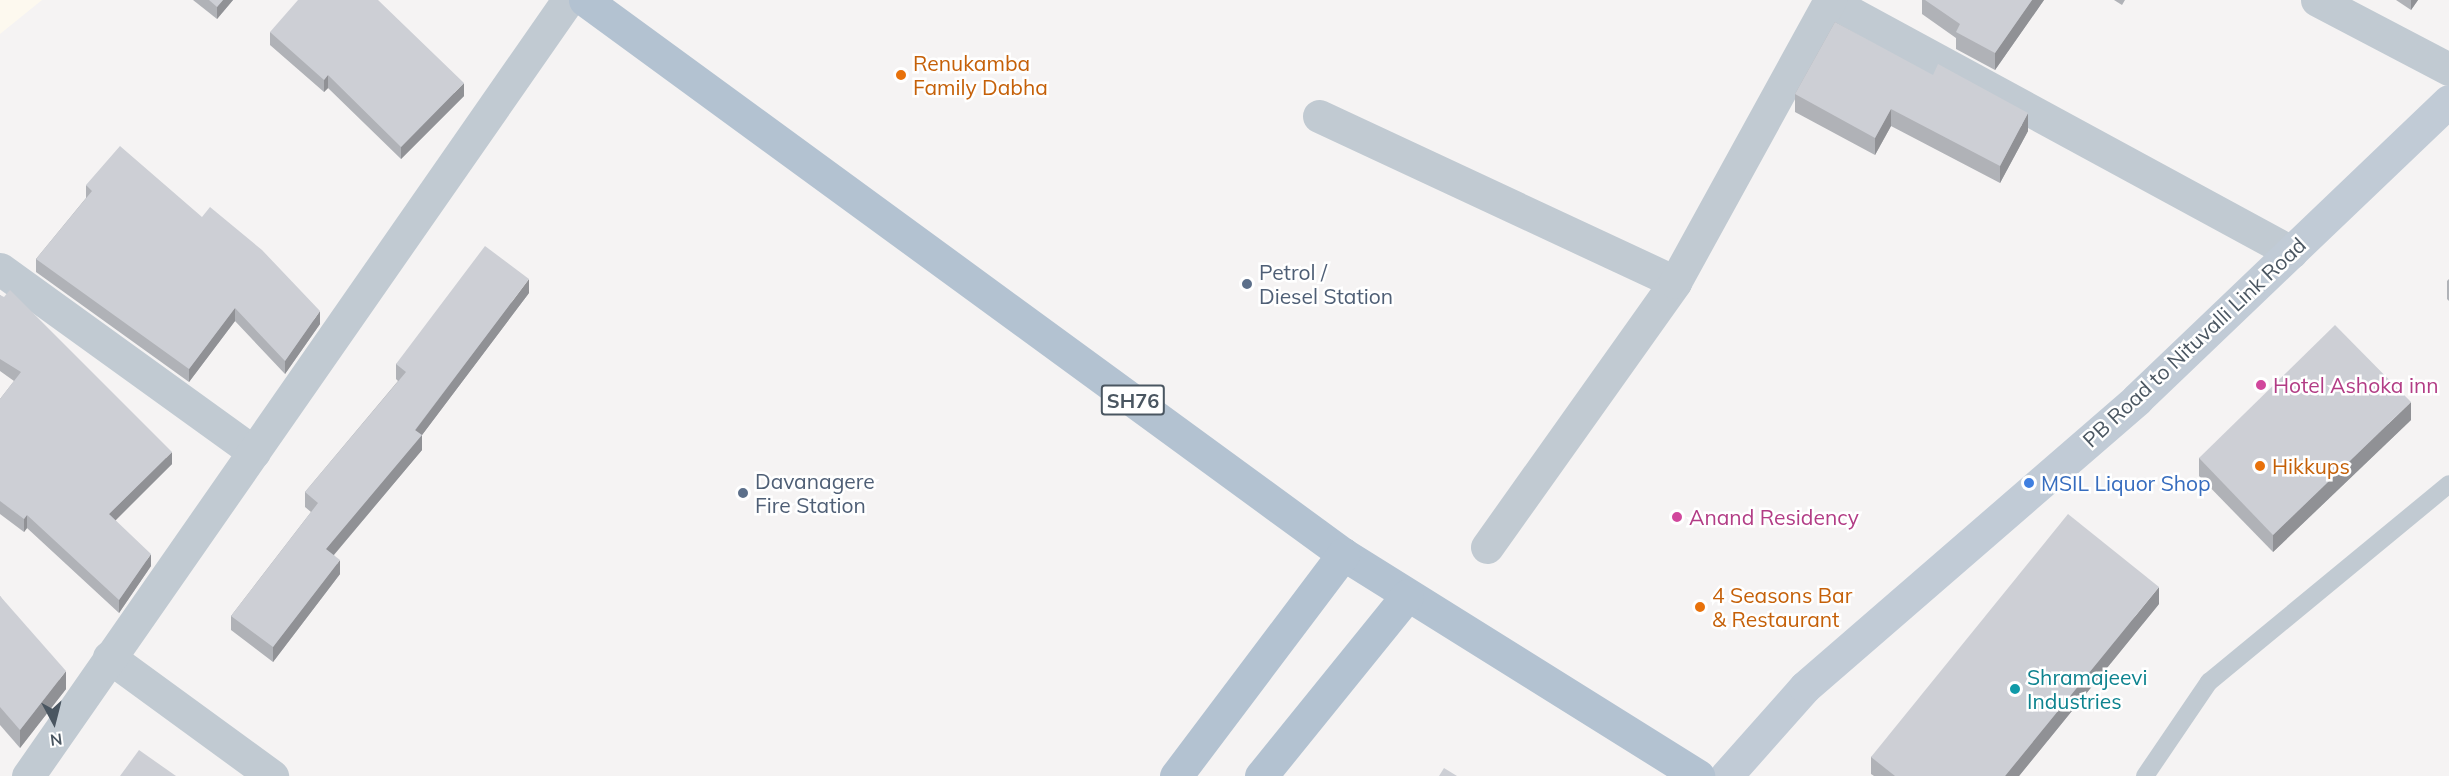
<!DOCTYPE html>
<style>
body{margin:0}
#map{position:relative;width:2449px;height:776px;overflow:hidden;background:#f5f3f3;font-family:Mulish,sans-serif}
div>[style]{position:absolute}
.commercial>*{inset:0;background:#fdf9ef}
.lane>*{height:18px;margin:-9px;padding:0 9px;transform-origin:9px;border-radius:9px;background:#c1cad2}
.street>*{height:33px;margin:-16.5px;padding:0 16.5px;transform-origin:16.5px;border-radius:16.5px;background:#c1cad2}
.secondary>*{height:33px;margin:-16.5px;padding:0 16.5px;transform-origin:16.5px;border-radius:16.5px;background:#c1cbd6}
.primary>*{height:33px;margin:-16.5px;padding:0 16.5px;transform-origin:16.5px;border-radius:16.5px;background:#b3c2d1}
.wall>*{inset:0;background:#b0b2b7}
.shaded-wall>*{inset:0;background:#909195}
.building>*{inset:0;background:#cdcfd5}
.dots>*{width:16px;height:16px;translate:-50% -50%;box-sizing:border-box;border:3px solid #fff;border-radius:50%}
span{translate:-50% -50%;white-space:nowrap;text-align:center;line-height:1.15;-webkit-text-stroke:5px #fff;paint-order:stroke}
.shield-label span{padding:2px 4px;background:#fff;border:2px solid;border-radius:4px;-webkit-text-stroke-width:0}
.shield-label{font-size:20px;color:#4a5661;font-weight:700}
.food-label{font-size:21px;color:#c56008}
.left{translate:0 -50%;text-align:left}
.service-label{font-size:21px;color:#4e5e75}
.street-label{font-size:21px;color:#4a5661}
.hotel-label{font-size:21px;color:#b23c85}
.shop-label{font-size:21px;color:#366cbe}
.culture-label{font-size:21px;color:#0d838f}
.north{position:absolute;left:24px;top:692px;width:60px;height:60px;-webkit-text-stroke:4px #fff;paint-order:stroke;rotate:173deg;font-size:16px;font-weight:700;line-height:24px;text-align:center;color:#4a5661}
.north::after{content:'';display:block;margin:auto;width:21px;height:27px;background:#4a5661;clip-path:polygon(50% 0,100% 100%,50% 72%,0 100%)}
</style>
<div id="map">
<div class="commercial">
<i style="clip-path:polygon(0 0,42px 0,0 34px)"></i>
</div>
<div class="lane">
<i style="left:2145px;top:776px;width:114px;rotate:-55.8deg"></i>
<i style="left:2209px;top:682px;width:311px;rotate:-39.5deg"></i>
</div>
<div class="street">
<i style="left:2317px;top:0;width:149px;rotate:27.6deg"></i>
<i style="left:1829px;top:1px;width:526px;rotate:28.51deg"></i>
<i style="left:1319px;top:116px;width:393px;rotate:25deg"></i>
<i style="left:0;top:269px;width:313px;rotate:35.8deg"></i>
<i style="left:1487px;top:547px;width:325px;rotate:-54.6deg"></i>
<i style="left:1675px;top:282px;width:322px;rotate:-61.2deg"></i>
<i style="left:109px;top:657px;width:202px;rotate:36.1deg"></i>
<i style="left:28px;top:776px;width:945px;rotate:-55.17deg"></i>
</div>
<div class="secondary">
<i style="left:1726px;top:776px;width:119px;rotate:-48.4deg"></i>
<i style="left:1805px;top:687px;width:440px;rotate:-40.9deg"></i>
<i style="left:2137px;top:399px;width:431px;rotate:-43.7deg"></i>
</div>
<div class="primary">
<i style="left:585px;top:0;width:939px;rotate:36.16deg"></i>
<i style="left:1343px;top:554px;width:419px;rotate:32deg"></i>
<i style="left:1176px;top:776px;width:278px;rotate:-53deg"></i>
<i style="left:1261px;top:776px;width:232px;rotate:-51deg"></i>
</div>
<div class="wall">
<i style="clip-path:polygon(193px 0,233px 0,217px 19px)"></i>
<i style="clip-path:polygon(1922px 0,2044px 0,1995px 70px,1956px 49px,1956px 38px,1922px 14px)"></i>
<i style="clip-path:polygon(2114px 0,2125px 0,2122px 5px)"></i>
<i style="clip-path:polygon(2396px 0,2418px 0,2411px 10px)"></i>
<i style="clip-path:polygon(1835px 22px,2028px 131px,2000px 183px,1891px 126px,1875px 155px,1795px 112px,1795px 94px)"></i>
<i style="clip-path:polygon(270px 32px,464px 96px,401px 159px,328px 88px,324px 92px,270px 45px)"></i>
<i style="clip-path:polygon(86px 185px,320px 324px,285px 374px,235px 321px,189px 382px,36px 272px,36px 259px,86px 198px)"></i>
<i style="clip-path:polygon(2449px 279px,2449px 301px,2447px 299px,2447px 281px)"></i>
<i style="clip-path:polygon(529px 293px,422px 435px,422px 450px,334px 555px,340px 574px,273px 662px,231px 630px,231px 616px,311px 512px,305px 507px,305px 492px,398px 381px,396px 379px,396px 364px)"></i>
<i style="clip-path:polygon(0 295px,172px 464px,115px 520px,151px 566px,119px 613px,27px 528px,24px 532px,0 514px,0 399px,14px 381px,0 371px)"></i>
<i style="clip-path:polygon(2411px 420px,2273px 552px,2199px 476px,2199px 458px)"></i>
<i style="clip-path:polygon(0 596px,66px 689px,20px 748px,0 725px)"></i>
<i style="clip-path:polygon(2159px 604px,2019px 776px,1874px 776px,1871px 774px,1871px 757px)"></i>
</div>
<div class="shaded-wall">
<i style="clip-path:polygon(223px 0,233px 0,217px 19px,217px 7px)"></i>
<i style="clip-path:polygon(2032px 0,2044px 0,1995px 70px,1995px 53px)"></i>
<i style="clip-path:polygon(2411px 0,2418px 0,2411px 10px)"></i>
<i style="clip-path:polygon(328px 75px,328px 88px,324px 92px,324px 80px)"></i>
<i style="clip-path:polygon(464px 83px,464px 96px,401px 159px,401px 147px)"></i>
<i style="clip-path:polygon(1891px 109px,1891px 126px,1875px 155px,1875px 138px)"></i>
<i style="clip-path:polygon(2028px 113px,2028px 131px,2000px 183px,2000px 166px)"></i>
<i style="clip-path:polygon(529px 279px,529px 293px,422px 435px,422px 450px,326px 564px,326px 549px)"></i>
<i style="clip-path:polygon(235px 308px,235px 321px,189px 382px,189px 369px)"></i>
<i style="clip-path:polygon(320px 311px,320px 324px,285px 374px,285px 361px)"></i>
<i style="clip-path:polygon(2411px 402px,2411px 420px,2273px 552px,2273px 535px)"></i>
<i style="clip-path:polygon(172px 452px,172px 464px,109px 527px,109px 514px)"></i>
<i style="clip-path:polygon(27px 515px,27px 528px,24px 532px,24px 519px)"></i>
<i style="clip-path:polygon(151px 554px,151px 566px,119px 613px,119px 600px)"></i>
<i style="clip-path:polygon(340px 560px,340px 574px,273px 662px,273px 647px)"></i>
<i style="clip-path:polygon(2159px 587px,2159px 604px,2019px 776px,2005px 776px)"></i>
<i style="clip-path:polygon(66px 671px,66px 689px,20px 748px,20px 730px)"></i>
</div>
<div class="building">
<i style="clip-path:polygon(209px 0,223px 0,217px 7px)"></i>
<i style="clip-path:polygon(298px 0,378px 0,464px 83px,401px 147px,328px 75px,324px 80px,270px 32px)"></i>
<i style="clip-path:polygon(1925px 0,2032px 0,1995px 53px,1956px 32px,1960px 24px)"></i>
<i style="clip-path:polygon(1835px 22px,1933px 75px,1938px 64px,2028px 113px,2000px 166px,1891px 109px,1875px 138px,1795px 94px)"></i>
<i style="clip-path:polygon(120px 146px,202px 217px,210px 207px,262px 250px,320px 311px,285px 361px,235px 308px,189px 369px,36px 259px,92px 191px,86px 185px)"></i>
<i style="clip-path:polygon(485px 246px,529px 279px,415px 430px,422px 435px,326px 549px,340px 560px,273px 647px,231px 616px,318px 503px,305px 492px,406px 372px,396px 364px)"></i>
<i style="clip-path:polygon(10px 290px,172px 452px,109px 514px,151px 554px,119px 600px,27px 515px,24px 519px,0 501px,0 399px,21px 372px,0 359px,0 295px,4px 297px)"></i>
<i style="clip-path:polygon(2335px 325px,2411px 402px,2273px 535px,2199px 458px)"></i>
<i style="clip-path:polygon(2068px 514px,2159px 587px,2005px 776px,1895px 776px,1871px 757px)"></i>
<i style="clip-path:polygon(0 596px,66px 671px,20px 730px,0 707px)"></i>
<i style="clip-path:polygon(139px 750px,176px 776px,120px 776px)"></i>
<i style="clip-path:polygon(1444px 768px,1457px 776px,1439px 776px)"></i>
</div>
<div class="dots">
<i style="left:901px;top:75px;background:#e8710a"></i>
<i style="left:1247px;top:284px;background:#5c6f8a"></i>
<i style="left:2261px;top:385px;background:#d1479c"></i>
<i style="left:2260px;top:466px;background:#e8710a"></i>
<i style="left:2029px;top:483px;background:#3f7fe0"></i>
<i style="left:743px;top:493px;background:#5c6f8a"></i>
<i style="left:1677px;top:517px;background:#d1479c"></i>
<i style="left:1700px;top:607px;background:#e8710a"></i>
<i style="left:2015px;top:689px;background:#0f9aa8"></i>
</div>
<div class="shield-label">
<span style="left:1133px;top:400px">SH76</span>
</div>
<div class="food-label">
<span class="left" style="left:913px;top:75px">Renukamba<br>Family Dabha</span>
<span class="left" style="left:2272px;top:466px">Hikkups</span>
<span class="left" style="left:1712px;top:607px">4 Seasons Bar<br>&amp; Restaurant</span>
</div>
<div class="service-label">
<span class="left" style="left:1259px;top:284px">Petrol /<br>Diesel Station</span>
<span class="left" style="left:755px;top:493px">Davanagere<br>Fire Station</span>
</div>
<div class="street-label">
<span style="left:2194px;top:342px;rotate:-43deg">PB Road to Nituvalli Link Road</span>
</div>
<div class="hotel-label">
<span class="left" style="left:2273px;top:385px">Hotel Ashoka inn</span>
<span class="left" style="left:1689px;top:517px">Anand Residency</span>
</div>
<div class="shop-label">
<span class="left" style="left:2041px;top:483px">MSIL Liquor Shop</span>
</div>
<div class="culture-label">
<span class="left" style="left:2027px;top:689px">Shramajeevi<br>Industries</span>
</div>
<div class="north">N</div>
</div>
